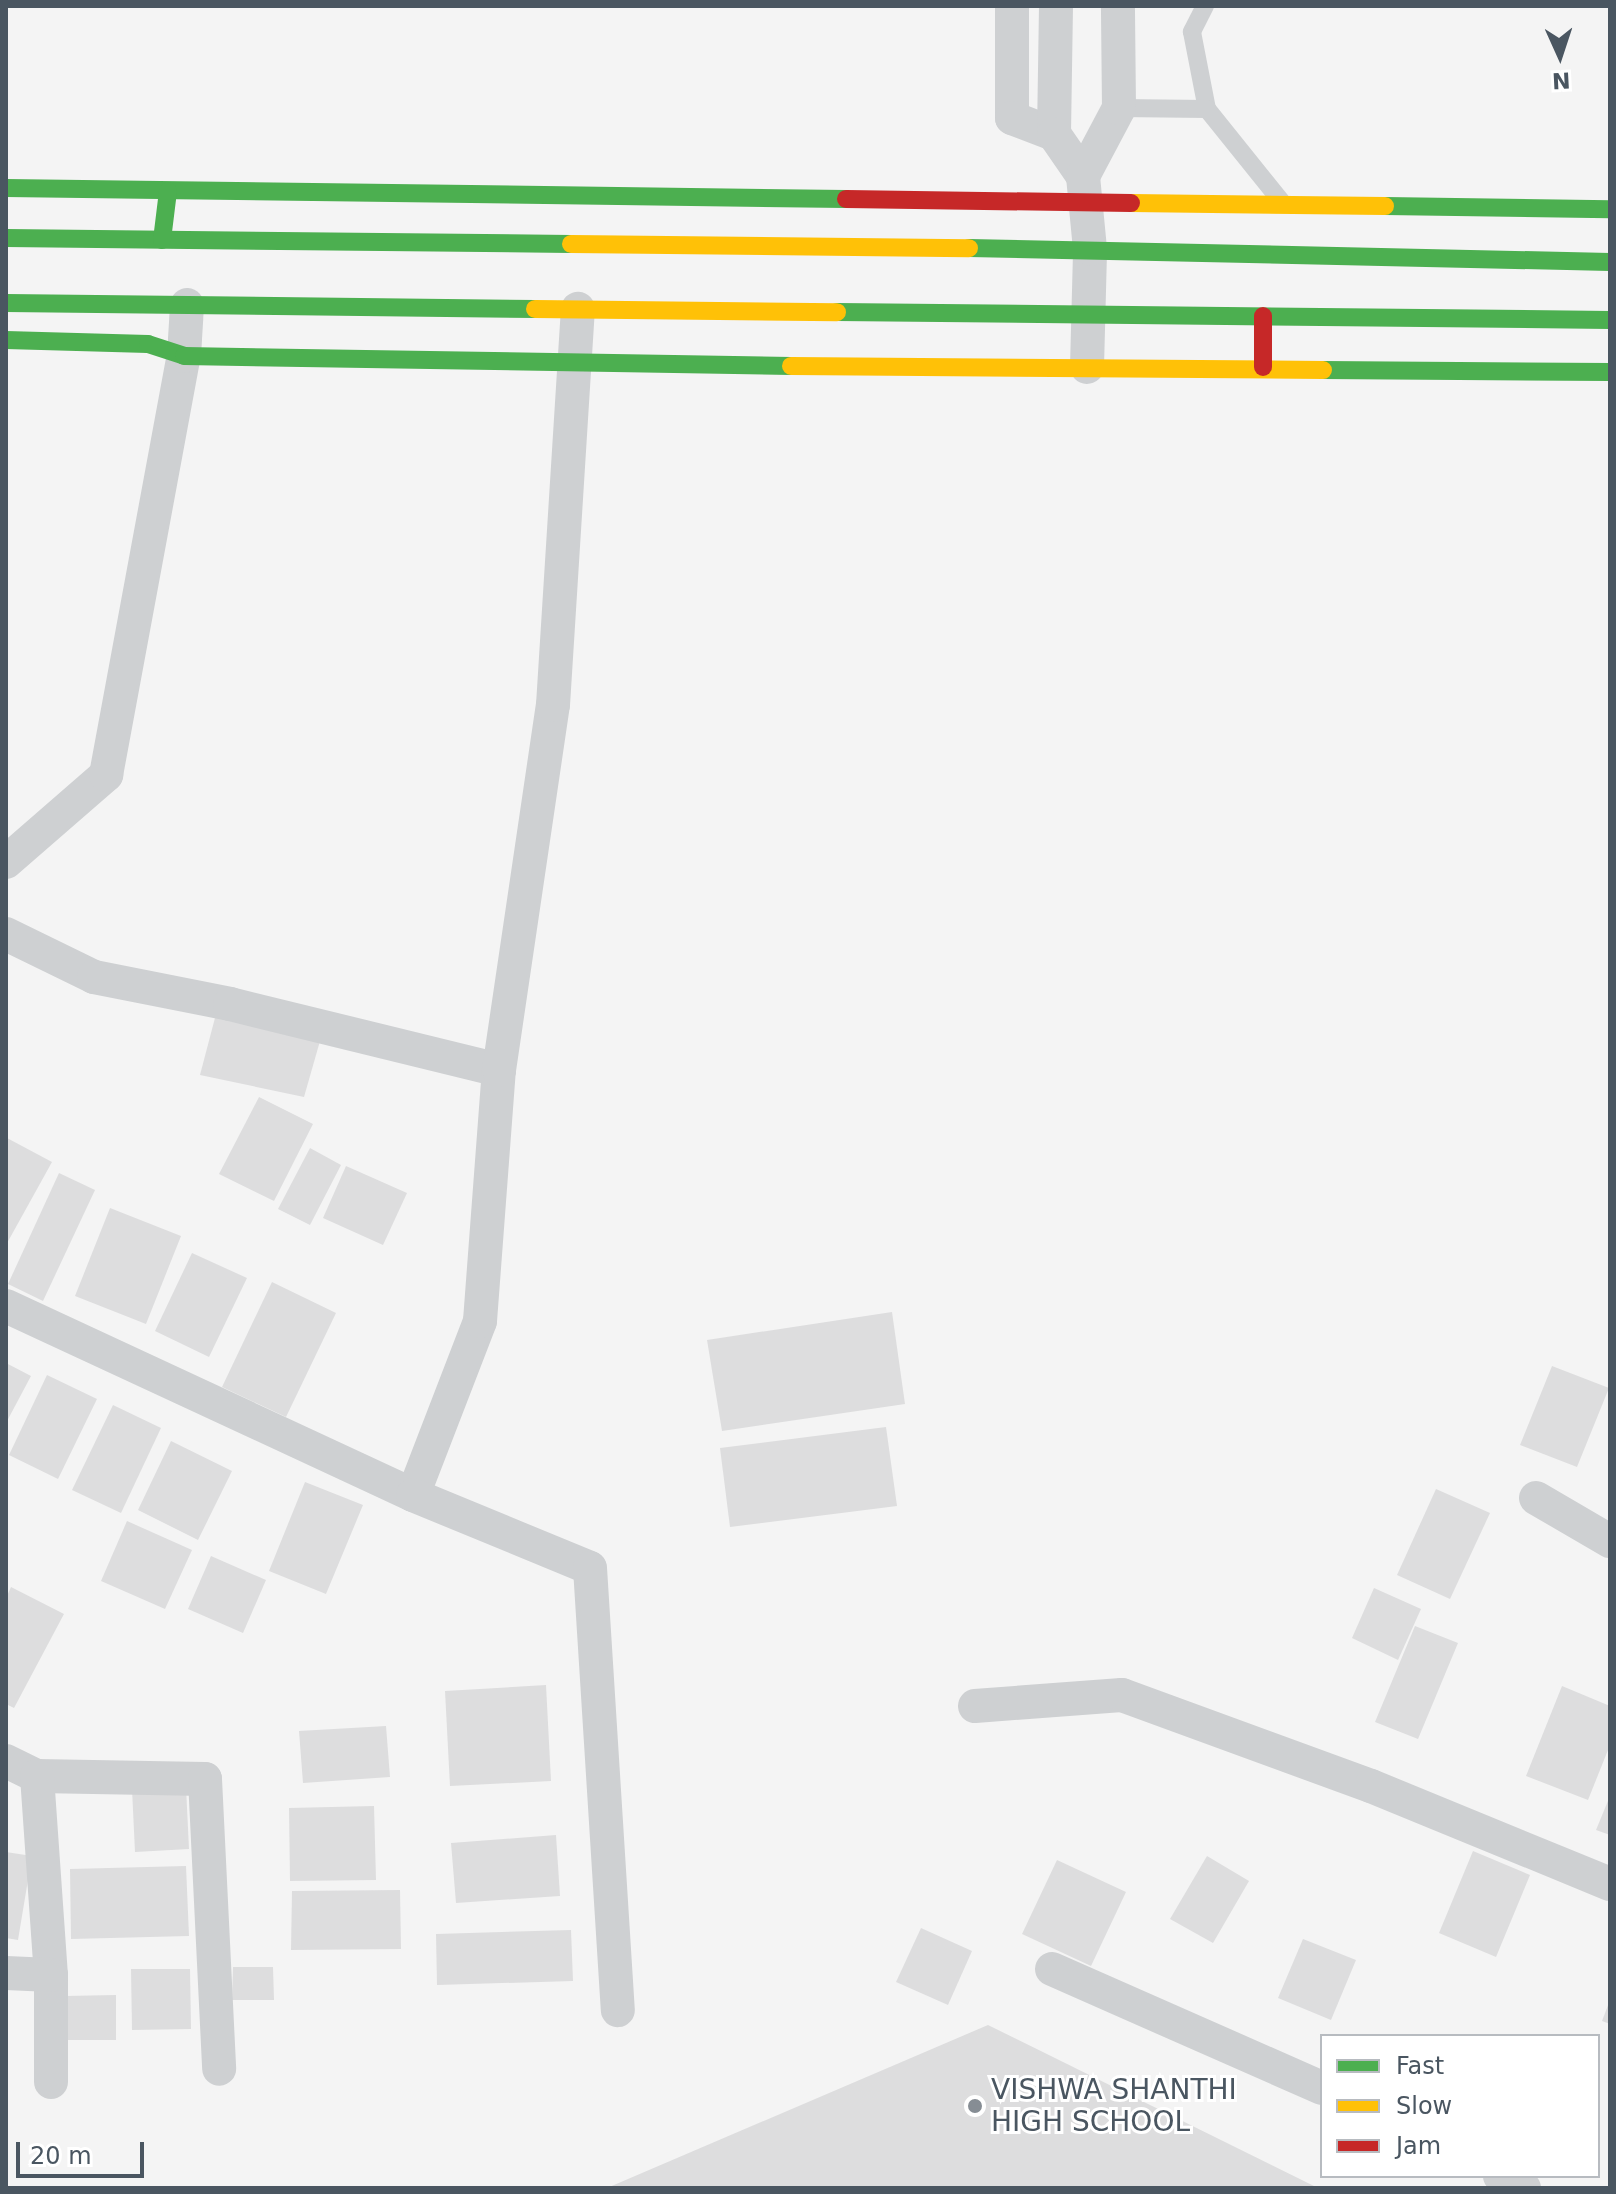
<!DOCTYPE html>
<style>
body{margin:0}
#map{position:relative;width:1616px;height:2194px;overflow:hidden;background:#f4f4f4;font-family:"DejaVu Sans",sans-serif}
div>[style]{position:absolute}
.building>*{inset:0;background:#ddddde}
.lane>*{height:18px;margin:-9px;padding:0 9px;transform-origin:9px;border-radius:9px;background:#ced0d2}
.street>*{height:34px;margin:-17px;padding:0 17px;transform-origin:17px;border-radius:17px;background:#ced0d2}
.fast>*{height:18px;margin:-9px;padding:0 9px;transform-origin:9px;border-radius:9px;background:#4caf50}
.slow>*{height:18px;margin:-9px;padding:0 9px;transform-origin:9px;border-radius:9px;background:#ffc107}
.jam>*{height:18px;margin:-9px;padding:0 9px;transform-origin:9px;border-radius:9px;background:#c62828}
.dots>*{width:22px;height:22px;translate:-50% -50%;box-sizing:border-box;border:4px solid #fff;border-radius:50%}
span{translate:-50% -50%;white-space:nowrap;text-align:center;line-height:1.15;-webkit-text-stroke:6px #fff;paint-order:stroke}
.poi-label{font-size:28px;color:#4a5661}
.left{translate:0 -50%;text-align:left}
.frame{position:absolute;inset:0;border:8px solid #4a5661;pointer-events:none}
.legend{position:absolute;left:1320px;top:2034px;width:280px;height:144px;box-sizing:border-box;background:#fff;border:2px solid #b7bbc0;margin:0;padding:10px 14px;list-style:none;font-size:24px;color:#4a5661}
.legend li{display:flex;align-items:center;gap:16px;height:40px}
.legend b{width:40px;border:2px solid #b7bbc0}
.north{position:absolute;left:1520px;top:16px;width:80px;height:80px;-webkit-text-stroke:6px #fff;paint-order:stroke;rotate:177deg;font-size:22px;font-weight:700;line-height:32px;text-align:center;color:#4a5661}
.north::after{content:'';display:block;margin:auto;width:28px;height:36px;background:#4a5661;clip-path:polygon(50% 0,100% 100%,50% 72%,0 100%)}
.scale{position:absolute;left:16px;top:2142px;width:128px;height:36px;box-sizing:border-box;border:4px solid #4a5661;border-top:0;padding-left:10px;font-size:24px;line-height:28px;white-space:nowrap;color:#4a5661;-webkit-text-stroke:6px #fff;paint-order:stroke}
</style>
<div id="map">
<div class="building">
<i style="clip-path:polygon(216px 1014px,320px 1041px,304px 1097px,200px 1075px)"></i>
<i style="clip-path:polygon(259px 1097px,313px 1124px,274px 1201px,219px 1174px)"></i>
<i style="clip-path:polygon(7px 1138px,52px 1162px,6px 1245px,6px 1141px)"></i>
<i style="clip-path:polygon(310px 1148px,341px 1165px,310px 1225px,278px 1209px)"></i>
<i style="clip-path:polygon(346px 1166px,407px 1193px,383px 1245px,323px 1218px)"></i>
<i style="clip-path:polygon(59px 1173px,95px 1190px,43px 1301px,8px 1284px)"></i>
<i style="clip-path:polygon(110px 1208px,181px 1236px,146px 1324px,75px 1296px)"></i>
<i style="clip-path:polygon(192px 1253px,247px 1278px,209px 1357px,155px 1331px)"></i>
<i style="clip-path:polygon(272px 1282px,336px 1313px,286px 1417px,222px 1387px)"></i>
<i style="clip-path:polygon(892px 1312px,905px 1404px,722px 1431px,707px 1340px)"></i>
<i style="clip-path:polygon(6px 1363px,31px 1376px,6px 1423px)"></i>
<i style="clip-path:polygon(1552px 1366px,1609px 1388px,1577px 1467px,1520px 1445px)"></i>
<i style="clip-path:polygon(47px 1375px,97px 1399px,58px 1479px,9px 1455px)"></i>
<i style="clip-path:polygon(113px 1405px,161px 1428px,121px 1513px,72px 1490px)"></i>
<i style="clip-path:polygon(886px 1427px,897px 1506px,730px 1527px,720px 1448px)"></i>
<i style="clip-path:polygon(171px 1441px,232px 1471px,198px 1540px,138px 1510px)"></i>
<i style="clip-path:polygon(305px 1482px,363px 1505px,326px 1594px,269px 1571px)"></i>
<i style="clip-path:polygon(1436px 1489px,1490px 1513px,1450px 1599px,1397px 1575px)"></i>
<i style="clip-path:polygon(127px 1521px,192px 1550px,165px 1609px,101px 1581px)"></i>
<i style="clip-path:polygon(211px 1556px,266px 1580px,243px 1633px,188px 1609px)"></i>
<i style="clip-path:polygon(11px 1587px,64px 1614px,14px 1708px,6px 1704px,6px 1598px)"></i>
<i style="clip-path:polygon(1374px 1588px,1421px 1609px,1398px 1660px,1352px 1638px)"></i>
<i style="clip-path:polygon(1415px 1626px,1458px 1643px,1418px 1739px,1375px 1722px)"></i>
<i style="clip-path:polygon(546px 1685px,551px 1781px,450px 1786px,445px 1691px)"></i>
<i style="clip-path:polygon(1562px 1686px,1610px 1706px,1610px 1745px,1588px 1800px,1526px 1776px)"></i>
<i style="clip-path:polygon(386px 1726px,390px 1777px,303px 1783px,299px 1731px)"></i>
<i style="clip-path:polygon(186px 1787px,189px 1849px,135px 1852px,132px 1789px)"></i>
<i style="clip-path:polygon(1610px 1796px,1610px 1835px,1596px 1830px)"></i>
<i style="clip-path:polygon(374px 1806px,376px 1880px,290px 1881px,289px 1808px)"></i>
<i style="clip-path:polygon(556px 1835px,560px 1896px,456px 1903px,451px 1843px)"></i>
<i style="clip-path:polygon(1473px 1851px,1530px 1875px,1496px 1957px,1439px 1933px)"></i>
<i style="clip-path:polygon(6px 1852px,32px 1856px,18px 1940px,6px 1938px)"></i>
<i style="clip-path:polygon(1207px 1856px,1249px 1881px,1213px 1943px,1170px 1919px)"></i>
<i style="clip-path:polygon(1057px 1860px,1126px 1892px,1091px 1966px,1022px 1934px)"></i>
<i style="clip-path:polygon(186px 1866px,189px 1936px,71px 1939px,70px 1869px)"></i>
<i style="clip-path:polygon(400px 1890px,401px 1949px,291px 1950px,292px 1891px)"></i>
<i style="clip-path:polygon(921px 1928px,972px 1951px,948px 2005px,896px 1982px)"></i>
<i style="clip-path:polygon(571px 1930px,573px 1981px,437px 1985px,436px 1934px)"></i>
<i style="clip-path:polygon(1303px 1939px,1356px 1960px,1331px 2020px,1278px 1998px)"></i>
<i style="clip-path:polygon(233px 1967px,273px 1967px,274px 2000px,232px 2000px)"></i>
<i style="clip-path:polygon(131px 1969px,190px 1969px,191px 2029px,132px 2030px)"></i>
<i style="clip-path:polygon(116px 1995px,116px 2040px,65px 2040px,65px 1996px)"></i>
<i style="clip-path:polygon(1610px 2000px,1610px 2024px,1602px 2021px)"></i>
<i style="clip-path:polygon(988px 2025px,1318px 2188px,607px 2188px)"></i>
</div>
<div class="lane">
<i style="left:1205px;top:6px;width:29px;rotate:117deg"></i>
<i style="left:1192px;top:32px;width:78px;rotate:79deg"></i>
<i style="left:1207px;top:109px;width:118px;rotate:51.2deg"></i>
<i style="left:1119px;top:108px;width:88px;rotate:0.7deg"></i>
</div>
<div class="street">
<i style="left:1012px;top:6px;width:112px;rotate:90deg"></i>
<i style="left:1012px;top:118px;width:45px;rotate:20.9deg"></i>
<i style="left:1056px;top:6px;width:128px;rotate:90.9deg"></i>
<i style="left:1054px;top:134px;width:51px;rotate:55.4deg"></i>
<i style="left:1087px;top:367px;width:118px;rotate:-88.5deg"></i>
<i style="left:1090px;top:249px;width:73px;rotate:-95.5deg"></i>
<i style="left:1083px;top:176px;width:77px;rotate:-62.1deg"></i>
<i style="left:1119px;top:108px;width:102px;rotate:-90.6deg"></i>
<i style="left:6px;top:862px;width:133px;rotate:-41deg"></i>
<i style="left:106px;top:775px;width:426px;rotate:-79.5deg"></i>
<i style="left:184px;top:356px;width:51px;rotate:-86.6deg"></i>
<i style="left:6px;top:934px;width:98px;rotate:26deg"></i>
<i style="left:94px;top:977px;width:139px;rotate:11.2deg"></i>
<i style="left:230px;top:1004px;width:277px;rotate:13.8deg"></i>
<i style="left:6px;top:1306px;width:449px;rotate:24.9deg"></i>
<i style="left:413px;top:1495px;width:186px;rotate:-68.9deg"></i>
<i style="left:480px;top:1321px;width:252px;rotate:-85.7deg"></i>
<i style="left:499px;top:1070px;width:369px;rotate:-81.6deg"></i>
<i style="left:553px;top:705px;width:397px;rotate:-86.4deg"></i>
<i style="left:413px;top:1495px;width:191px;rotate:22.4deg"></i>
<i style="left:590px;top:1568px;width:443px;rotate:86.4deg"></i>
<i style="left:1536px;top:1498px;width:86px;rotate:30.2deg"></i>
<i style="left:975px;top:1706px;width:147px;rotate:-4.3deg"></i>
<i style="left:1122px;top:1695px;width:265px;rotate:20.1deg"></i>
<i style="left:1371px;top:1786px;width:258px;rotate:22.3deg"></i>
<i style="left:6px;top:1761px;width:34px;rotate:26deg"></i>
<i style="left:37px;top:1776px;width:168px;rotate:1deg"></i>
<i style="left:205px;top:1779px;width:290px;rotate:87.2deg"></i>
<i style="left:37px;top:1776px;width:199px;rotate:86deg"></i>
<i style="left:51px;top:1975px;width:107px;rotate:90deg"></i>
<i style="left:1052px;top:1969px;width:295px;rotate:23.8deg"></i>
<i style="left:6px;top:1973px;width:45px;rotate:2.5deg"></i>
<i style="left:1500px;top:2176px;width:27px;rotate:27deg"></i>
</div>
<div class="fast">
<i style="left:6px;top:188px;width:840px;rotate:0.75deg"></i>
<i style="left:1385px;top:206px;width:225px;rotate:0.8deg"></i>
<i style="left:6px;top:238px;width:565px;rotate:0.61deg"></i>
<i style="left:162px;top:240px;width:49px;rotate:-83deg"></i>
<i style="left:969px;top:248px;width:641px;rotate:1.25deg"></i>
<i style="left:6px;top:303px;width:529px;rotate:0.65deg"></i>
<i style="left:837px;top:312px;width:773px;rotate:0.59deg"></i>
<i style="left:6px;top:340px;width:142px;rotate:1.6deg"></i>
<i style="left:148px;top:344px;width:38px;rotate:18deg"></i>
<i style="left:184px;top:356px;width:607px;rotate:0.94deg"></i>
<i style="left:1323px;top:370px;width:287px;rotate:0.4deg"></i>
</div>
<div class="slow">
<i style="left:1131px;top:203px;width:254px;rotate:0.7deg"></i>
<i style="left:571px;top:244px;width:398px;rotate:0.6deg"></i>
<i style="left:535px;top:309px;width:302px;rotate:0.6deg"></i>
<i style="left:791px;top:366px;width:532px;rotate:0.43deg"></i>
</div>
<div class="jam">
<i style="left:846px;top:199px;width:285px;rotate:0.8deg"></i>
<i style="left:1263px;top:316px;width:51px;rotate:90deg"></i>
</div>
<div class="dots">
<i style="left:975px;top:2106px;background:#868d94"></i>
</div>
<div class="poi-label">
<span class="left" style="left:991px;top:2106px">VISHWA SHANTHI<br>HIGH SCHOOL</span>
</div>
<div class="frame"></div>
<ul class="legend">
<li><b style="height:10px;background:#4caf50"></b>Fast</li>
<li><b style="height:10px;background:#ffc107"></b>Slow</li>
<li><b style="height:10px;background:#c62828"></b>Jam</li>
</ul>
<div class="north">N</div>
<div class="scale">20 m</div>
</div>
